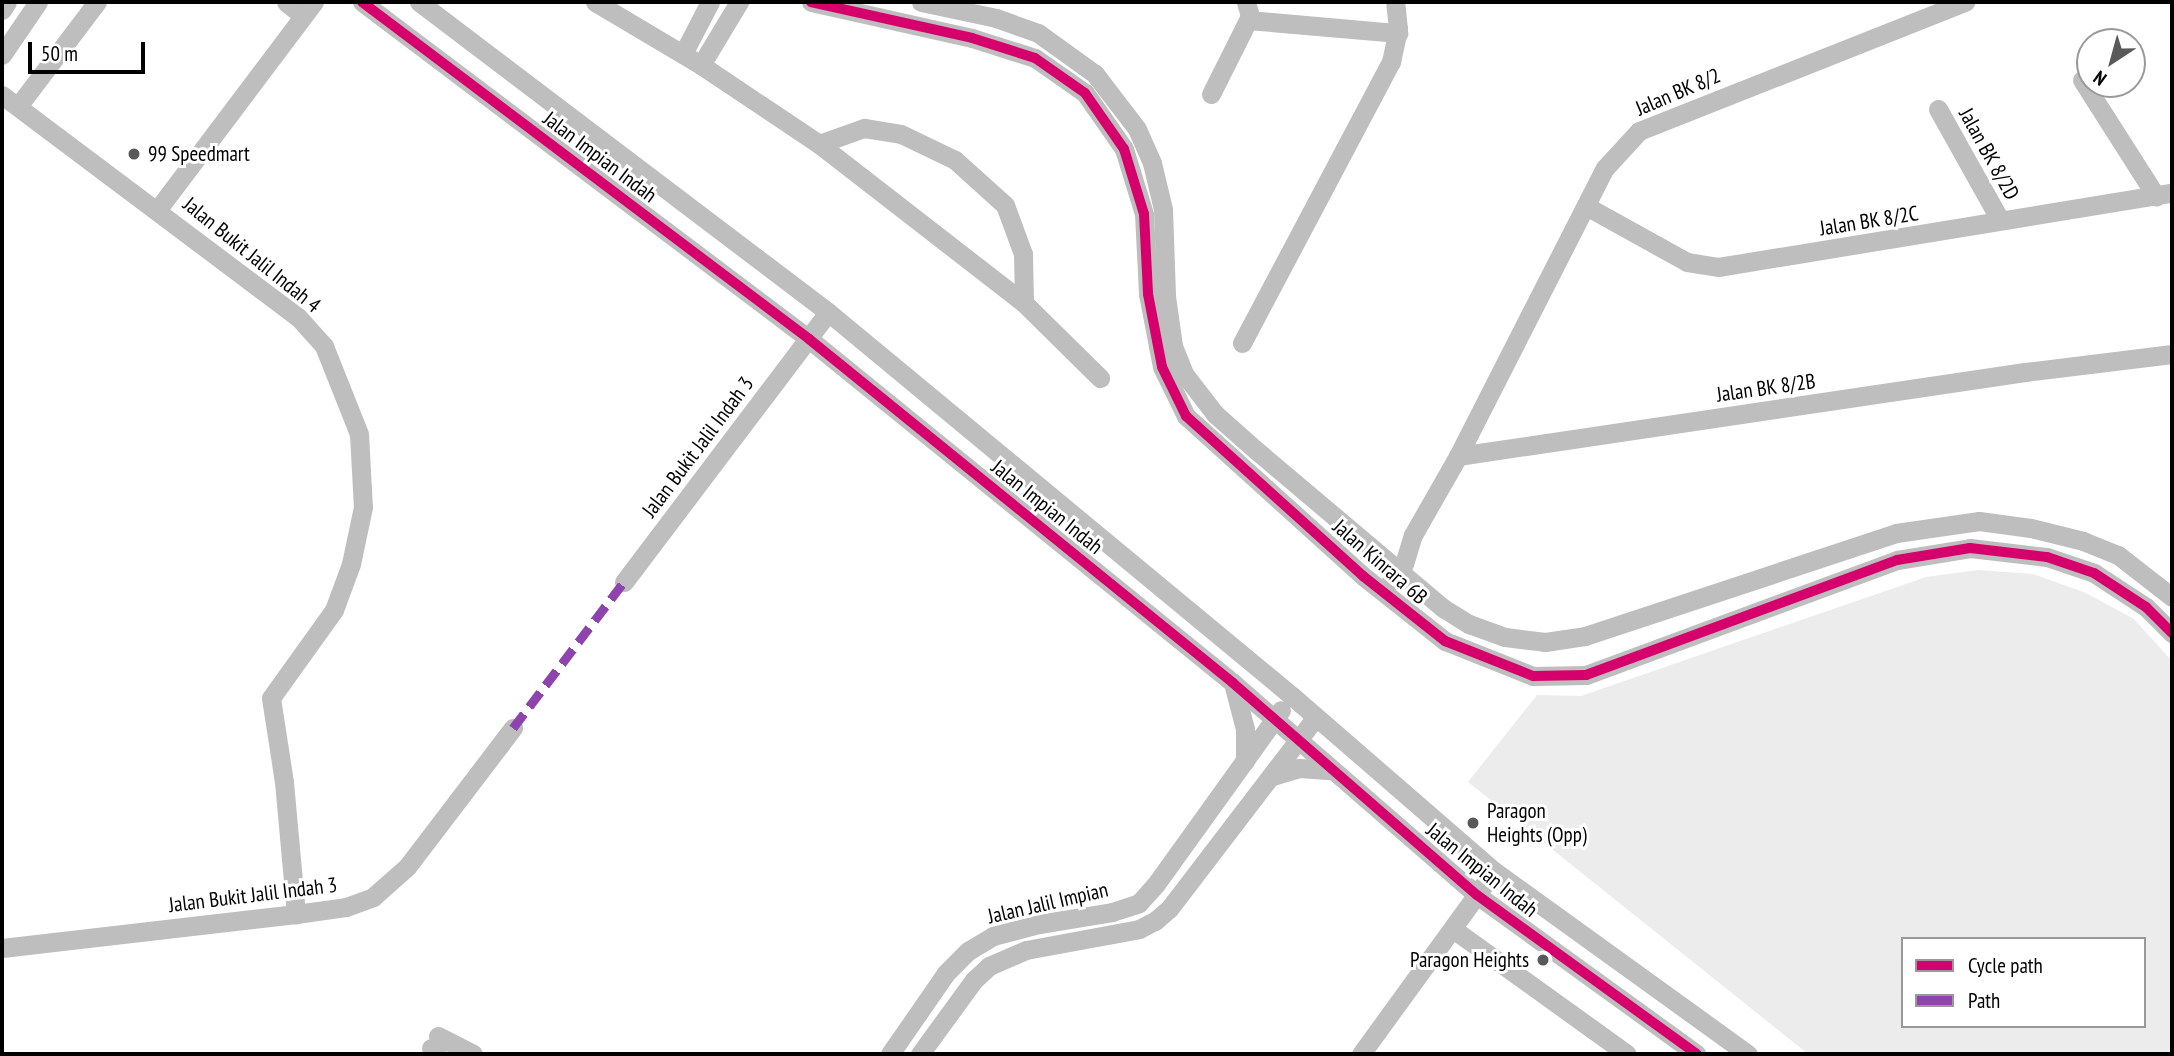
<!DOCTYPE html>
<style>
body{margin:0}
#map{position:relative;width:2174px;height:1056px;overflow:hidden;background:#fff;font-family:"PT Sans Narrow",sans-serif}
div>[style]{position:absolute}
.green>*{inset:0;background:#ececec}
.minor>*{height:19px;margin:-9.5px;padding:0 9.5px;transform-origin:9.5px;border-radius:9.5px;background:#bebebe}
.quiet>*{height:9px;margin-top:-4.5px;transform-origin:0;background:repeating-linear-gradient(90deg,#8e44ad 0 18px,transparent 0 27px)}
.cycleway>*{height:10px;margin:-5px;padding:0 5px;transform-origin:5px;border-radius:5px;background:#d6006c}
.dots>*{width:19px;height:19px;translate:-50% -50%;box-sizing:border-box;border:4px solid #fff;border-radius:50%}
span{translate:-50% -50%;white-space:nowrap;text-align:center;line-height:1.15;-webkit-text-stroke:6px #fff;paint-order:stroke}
.street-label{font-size:21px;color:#000}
.poi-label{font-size:21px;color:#000}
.left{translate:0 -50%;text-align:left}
.right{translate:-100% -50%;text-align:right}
.frame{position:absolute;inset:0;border:4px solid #000;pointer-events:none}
.legend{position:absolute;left:1901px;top:937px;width:245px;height:91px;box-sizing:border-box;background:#fff;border:2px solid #999;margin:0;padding:9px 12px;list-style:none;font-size:21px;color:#000}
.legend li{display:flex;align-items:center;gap:14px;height:35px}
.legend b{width:35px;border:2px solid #999}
.north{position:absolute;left:2076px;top:28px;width:70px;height:70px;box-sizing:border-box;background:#fff;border:2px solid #999;border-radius:50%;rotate:216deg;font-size:19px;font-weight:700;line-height:28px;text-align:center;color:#000}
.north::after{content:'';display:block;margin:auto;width:24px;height:32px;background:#595959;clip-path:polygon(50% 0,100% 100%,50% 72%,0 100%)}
.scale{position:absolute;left:28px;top:42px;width:117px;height:32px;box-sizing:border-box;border:4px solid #000;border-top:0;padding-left:9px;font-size:21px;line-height:24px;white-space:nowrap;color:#000;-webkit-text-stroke:5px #fff;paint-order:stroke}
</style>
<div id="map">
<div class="green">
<i style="clip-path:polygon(evenodd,1978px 570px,2033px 574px,2086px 593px,2134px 619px,2172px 661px,2172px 1054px,1808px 1054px,1468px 782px,1537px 695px,1581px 696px,1926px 577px,1978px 570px,1903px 939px,2144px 939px,2144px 1026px,1903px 1026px,1903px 939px)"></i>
</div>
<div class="minor">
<i style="left:286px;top:2px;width:22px;rotate:39deg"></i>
<i style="left:362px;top:2px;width:560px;rotate:37.01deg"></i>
<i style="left:809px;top:339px;width:546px;rotate:39.05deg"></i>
<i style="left:1233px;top:683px;width:323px;rotate:41deg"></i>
<i style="left:1477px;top:895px;width:271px;rotate:35.9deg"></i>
<i style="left:419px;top:2px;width:513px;rotate:37.16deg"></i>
<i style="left:828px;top:312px;width:602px;rotate:39.61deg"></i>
<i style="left:1292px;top:696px;width:267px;rotate:40.9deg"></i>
<i style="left:1494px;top:871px;width:313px;rotate:35.8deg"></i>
<i style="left:595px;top:2px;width:123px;rotate:30.7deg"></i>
<i style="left:701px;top:65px;width:142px;rotate:33.8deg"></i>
<i style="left:819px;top:144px;width:259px;rotate:37.8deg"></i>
<i style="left:1024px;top:303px;width:107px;rotate:44.6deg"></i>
<i style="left:811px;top:2px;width:165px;rotate:12.6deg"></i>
<i style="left:972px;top:38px;width:66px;rotate:17.6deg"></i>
<i style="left:1035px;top:58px;width:61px;rotate:35deg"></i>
<i style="left:1085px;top:93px;width:68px;rotate:55.1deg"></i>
<i style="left:1124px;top:149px;width:68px;rotate:72.9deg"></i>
<i style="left:1144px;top:214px;width:80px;rotate:87.1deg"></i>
<i style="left:1148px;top:294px;width:74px;rotate:79.1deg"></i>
<i style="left:1162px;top:367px;width:55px;rotate:63.9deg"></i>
<i style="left:1186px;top:416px;width:239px;rotate:42.1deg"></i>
<i style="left:1363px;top:576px;width:105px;rotate:38.4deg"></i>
<i style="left:1445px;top:641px;width:95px;rotate:21.7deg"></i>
<i style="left:1533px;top:676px;width:53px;rotate:-1.1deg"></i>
<i style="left:1586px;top:675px;width:332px;rotate:-20.3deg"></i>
<i style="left:1897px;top:560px;width:74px;rotate:-9.3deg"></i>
<i style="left:1970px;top:548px;width:78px;rotate:6.7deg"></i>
<i style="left:2047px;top:557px;width:50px;rotate:18.8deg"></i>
<i style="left:2094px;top:573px;width:62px;rotate:33.2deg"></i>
<i style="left:2146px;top:607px;width:37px;rotate:45deg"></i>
<i style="left:921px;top:2px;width:77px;rotate:12deg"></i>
<i style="left:996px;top:18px;width:45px;rotate:19.7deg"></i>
<i style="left:1038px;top:33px;width:70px;rotate:35.7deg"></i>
<i style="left:1095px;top:74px;width:69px;rotate:52.6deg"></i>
<i style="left:1137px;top:129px;width:37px;rotate:66deg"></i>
<i style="left:1152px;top:163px;width:47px;rotate:76.6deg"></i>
<i style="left:1163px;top:209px;width:87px;rotate:88deg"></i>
<i style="left:1166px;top:296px;width:50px;rotate:82deg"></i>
<i style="left:1173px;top:346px;width:31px;rotate:68deg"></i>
<i style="left:1185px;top:375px;width:49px;rotate:52.4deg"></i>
<i style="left:1215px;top:414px;width:56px;rotate:41.4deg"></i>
<i style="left:1257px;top:451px;width:243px;rotate:40.2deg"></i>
<i style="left:1443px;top:608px;width:31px;rotate:32deg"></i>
<i style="left:1469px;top:624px;width:38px;rotate:20deg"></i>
<i style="left:1505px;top:637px;width:40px;rotate:7.1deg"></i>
<i style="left:1545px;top:642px;width:40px;rotate:-8.5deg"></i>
<i style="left:1585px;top:636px;width:328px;rotate:-18.3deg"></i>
<i style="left:1896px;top:533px;width:84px;rotate:-8.2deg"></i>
<i style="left:1979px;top:521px;width:52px;rotate:7.7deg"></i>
<i style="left:2031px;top:528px;width:54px;rotate:14deg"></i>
<i style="left:2083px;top:541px;width:38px;rotate:22deg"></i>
<i style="left:2118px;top:555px;width:68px;rotate:37.9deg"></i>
<i style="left:2px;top:10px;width:9px;rotate:-58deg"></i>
<i style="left:1248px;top:20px;width:151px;rotate:5deg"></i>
<i style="left:683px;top:54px;width:59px;rotate:-62.6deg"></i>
<i style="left:2px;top:55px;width:64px;rotate:-55.8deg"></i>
<i style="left:701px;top:65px;width:74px;rotate:-58.9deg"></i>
<i style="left:2082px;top:80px;width:138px;rotate:57.5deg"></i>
<i style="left:1211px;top:94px;width:87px;rotate:-63.4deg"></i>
<i style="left:1250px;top:16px;width:15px;rotate:-106deg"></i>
<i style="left:2px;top:95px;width:370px;rotate:36.9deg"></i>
<i style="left:298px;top:317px;width:39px;rotate:48deg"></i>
<i style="left:324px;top:346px;width:95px;rotate:68.3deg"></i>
<i style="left:359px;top:434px;width:73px;rotate:86.9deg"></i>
<i style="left:363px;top:507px;width:58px;rotate:101.9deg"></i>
<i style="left:351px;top:564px;width:49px;rotate:110.3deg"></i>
<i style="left:334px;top:610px;width:108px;rotate:125.6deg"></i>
<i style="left:271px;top:698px;width:85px;rotate:81.2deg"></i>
<i style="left:284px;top:782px;width:133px;rotate:84.8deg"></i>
<i style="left:19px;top:105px;width:129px;rotate:-52.9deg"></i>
<i style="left:1938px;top:109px;width:127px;rotate:60.8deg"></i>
<i style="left:819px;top:144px;width:48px;rotate:-19.6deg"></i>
<i style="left:864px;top:128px;width:37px;rotate:9deg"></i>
<i style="left:901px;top:134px;width:60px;rotate:25.7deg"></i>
<i style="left:955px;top:160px;width:67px;rotate:42deg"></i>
<i style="left:1005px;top:205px;width:52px;rotate:69.8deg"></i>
<i style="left:1023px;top:254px;width:49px;rotate:88.8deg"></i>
<i style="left:1586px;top:206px;width:115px;rotate:29deg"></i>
<i style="left:1687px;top:262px;width:31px;rotate:9deg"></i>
<i style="left:1718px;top:267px;width:460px;rotate:-9.3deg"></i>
<i style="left:158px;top:209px;width:259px;rotate:-53deg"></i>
<i style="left:1242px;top:343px;width:318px;rotate:-62.1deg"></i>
<i style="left:1391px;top:62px;width:34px;rotate:-78deg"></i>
<i style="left:1398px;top:29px;width:27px;rotate:-96deg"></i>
<i style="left:1458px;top:456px;width:573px;rotate:-8.43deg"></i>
<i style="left:2025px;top:372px;width:148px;rotate:-7deg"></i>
<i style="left:1391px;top:581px;width:21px;rotate:-53deg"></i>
<i style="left:1404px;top:564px;width:30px;rotate:-73deg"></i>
<i style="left:1413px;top:535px;width:91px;rotate:-60.3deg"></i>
<i style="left:1458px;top:456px;width:323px;rotate:-63deg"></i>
<i style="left:1605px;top:168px;width:50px;rotate:-47.4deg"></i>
<i style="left:1639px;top:131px;width:351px;rotate:-21.6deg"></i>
<i style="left:624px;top:582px;width:338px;rotate:-52.9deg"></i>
<i style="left:1233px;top:683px;width:48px;rotate:75.4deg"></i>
<i style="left:1245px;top:729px;width:32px;rotate:90deg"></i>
<i style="left:1273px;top:776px;width:27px;rotate:-17deg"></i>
<i style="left:1299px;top:768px;width:32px;rotate:4deg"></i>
<i style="left:1453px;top:929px;width:214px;rotate:35.7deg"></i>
<i style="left:2px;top:948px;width:296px;rotate:-6.6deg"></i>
<i style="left:296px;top:914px;width:50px;rotate:-8deg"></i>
<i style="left:346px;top:907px;width:29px;rotate:-20deg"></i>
<i style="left:373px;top:897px;width:45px;rotate:-41.4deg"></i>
<i style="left:407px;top:867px;width:175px;rotate:-52.7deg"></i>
<i style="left:438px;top:1036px;width:39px;rotate:27deg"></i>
<i style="left:431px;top:1048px;width:8px;rotate:45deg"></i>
<i style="left:890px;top:1054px;width:98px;rotate:-55.3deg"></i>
<i style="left:946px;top:973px;width:31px;rotate:-45deg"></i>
<i style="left:968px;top:951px;width:29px;rotate:-31deg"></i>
<i style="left:993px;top:936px;width:48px;rotate:-14.6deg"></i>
<i style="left:1039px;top:924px;width:74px;rotate:-9.3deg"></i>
<i style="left:1112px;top:912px;width:28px;rotate:-18deg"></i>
<i style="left:1139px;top:903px;width:25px;rotate:-48deg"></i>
<i style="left:1156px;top:884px;width:214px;rotate:-54.3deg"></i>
<i style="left:920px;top:1054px;width:92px;rotate:-53.9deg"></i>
<i style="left:974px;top:980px;width:21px;rotate:-43deg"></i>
<i style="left:989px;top:966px;width:40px;rotate:-23.4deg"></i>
<i style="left:1026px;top:950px;width:115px;rotate:-10.5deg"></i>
<i style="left:1139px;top:929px;width:18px;rotate:-27deg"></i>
<i style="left:1155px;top:921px;width:18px;rotate:-41deg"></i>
<i style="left:1169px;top:909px;width:242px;rotate:-52.6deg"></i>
<i style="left:1361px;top:1054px;width:226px;rotate:-54deg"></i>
</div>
<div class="quiet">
<i style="left:513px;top:728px;width:183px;rotate:-52.8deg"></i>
</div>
<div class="cycleway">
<i style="left:362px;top:2px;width:560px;rotate:37.01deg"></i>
<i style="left:809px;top:339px;width:546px;rotate:39.05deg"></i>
<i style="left:1233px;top:683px;width:323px;rotate:41deg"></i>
<i style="left:1477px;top:895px;width:271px;rotate:35.9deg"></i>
<i style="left:811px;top:2px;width:165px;rotate:12.6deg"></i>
<i style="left:972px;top:38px;width:66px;rotate:17.6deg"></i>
<i style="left:1035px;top:58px;width:61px;rotate:35deg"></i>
<i style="left:1085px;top:93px;width:68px;rotate:55.1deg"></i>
<i style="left:1124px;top:149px;width:68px;rotate:72.9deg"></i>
<i style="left:1144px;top:214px;width:80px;rotate:87.1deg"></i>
<i style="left:1148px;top:294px;width:74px;rotate:79.1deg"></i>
<i style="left:1162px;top:367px;width:55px;rotate:63.9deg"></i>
<i style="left:1186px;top:416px;width:239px;rotate:42.1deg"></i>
<i style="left:1363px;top:576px;width:105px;rotate:38.4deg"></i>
<i style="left:1445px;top:641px;width:95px;rotate:21.7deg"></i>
<i style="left:1533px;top:676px;width:53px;rotate:-1.1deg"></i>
<i style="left:1586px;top:675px;width:332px;rotate:-20.3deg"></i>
<i style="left:1897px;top:560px;width:74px;rotate:-9.3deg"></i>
<i style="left:1970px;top:548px;width:78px;rotate:6.7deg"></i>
<i style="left:2047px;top:557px;width:50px;rotate:18.8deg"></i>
<i style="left:2094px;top:573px;width:62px;rotate:33.2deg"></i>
<i style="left:2146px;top:607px;width:37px;rotate:45deg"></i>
</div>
<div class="dots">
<i style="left:134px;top:154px;background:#595959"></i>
<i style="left:1473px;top:823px;background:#595959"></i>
<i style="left:1543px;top:960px;background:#595959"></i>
</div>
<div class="street-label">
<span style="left:1678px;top:92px;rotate:-23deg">Jalan BK 8/2</span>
<span style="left:1989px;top:154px;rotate:61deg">Jalan BK 8/2D</span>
<span style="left:600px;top:157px;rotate:37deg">Jalan Impian Indah</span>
<span style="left:1869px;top:221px;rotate:-9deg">Jalan BK 8/2C</span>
<span style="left:252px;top:255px;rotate:39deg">Jalan Bukit Jalil Indah 4</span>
<span style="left:1766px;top:388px;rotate:-8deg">Jalan BK 8/2B</span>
<span style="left:698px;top:447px;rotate:-53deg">Jalan Bukit Jalil Indah 3</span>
<span style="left:1047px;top:507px;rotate:39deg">Jalan Impian Indah</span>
<span style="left:1380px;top:562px;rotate:41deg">Jalan Kinrara 6B</span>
<span style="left:1482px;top:870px;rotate:39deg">Jalan Impian Indah</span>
<span style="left:253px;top:895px;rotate:-7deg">Jalan Bukit Jalil Indah 3</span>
<span style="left:1048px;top:903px;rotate:-13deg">Jalan Jalil Impian</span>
</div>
<div class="poi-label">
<span class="left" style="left:148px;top:154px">99 Speedmart</span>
<span class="left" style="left:1487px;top:823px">Paragon<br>Heights (Opp)</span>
<span class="right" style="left:1529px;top:960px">Paragon Heights</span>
</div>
<div class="frame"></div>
<ul class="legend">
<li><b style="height:9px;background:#d6006c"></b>Cycle path</li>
<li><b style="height:9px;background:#8e44ad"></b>Path</li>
</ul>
<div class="north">N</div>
<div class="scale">50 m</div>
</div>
